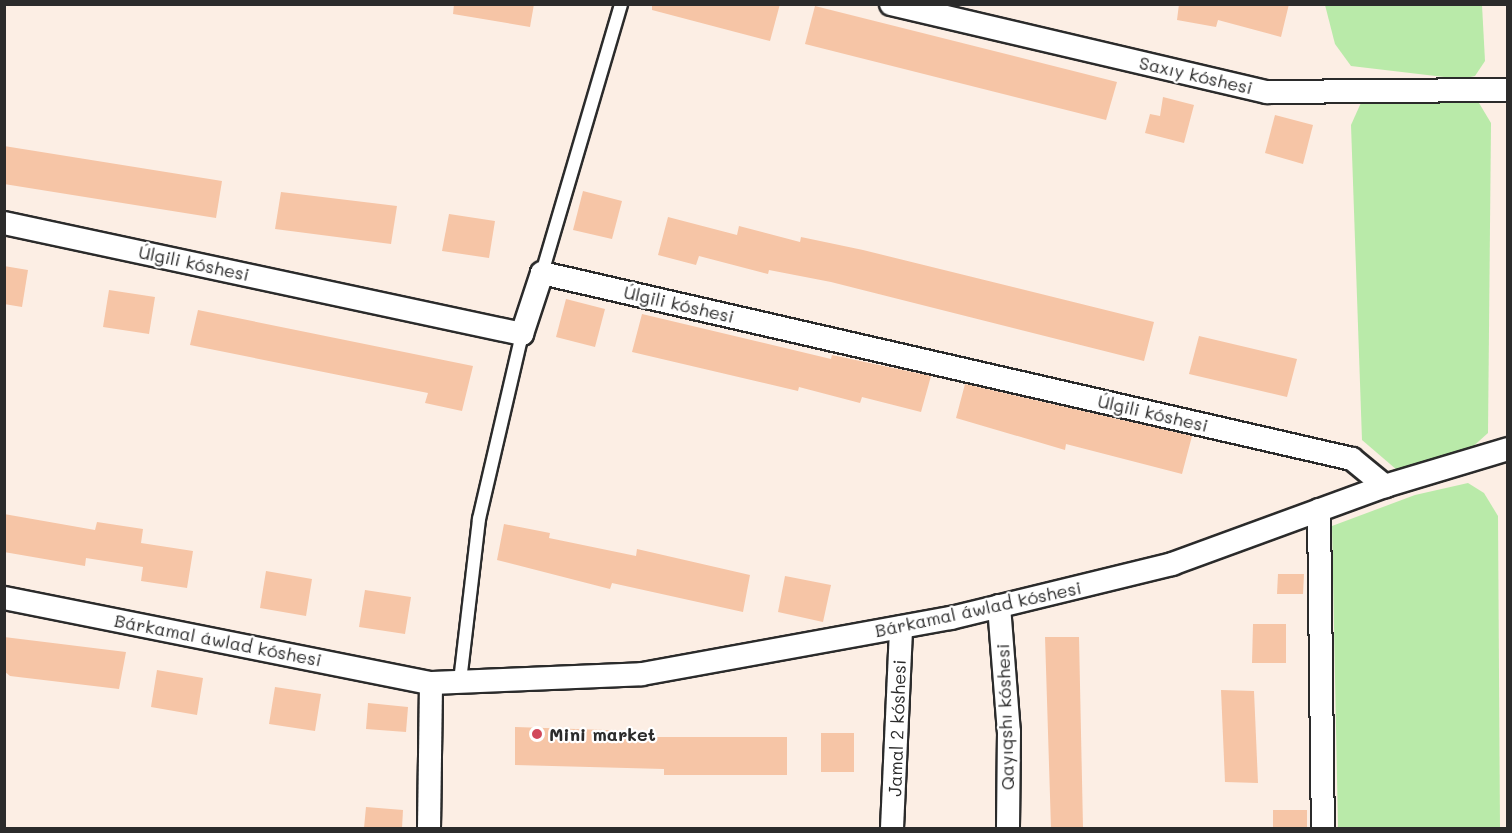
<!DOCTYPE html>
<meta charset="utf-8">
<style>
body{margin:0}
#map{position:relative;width:1512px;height:833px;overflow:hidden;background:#fceee4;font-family:Mali,sans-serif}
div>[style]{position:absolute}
.green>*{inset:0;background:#b9eaa9}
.building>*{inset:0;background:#f6c5a6}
.roads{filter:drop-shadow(2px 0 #2b2b2b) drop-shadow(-2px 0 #2b2b2b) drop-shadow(0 2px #2b2b2b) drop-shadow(0 -2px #2b2b2b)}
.lane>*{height:12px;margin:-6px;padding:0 6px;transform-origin:6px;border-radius:6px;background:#fff}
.street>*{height:22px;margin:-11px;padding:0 11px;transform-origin:11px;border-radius:11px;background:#fff}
.dots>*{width:16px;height:16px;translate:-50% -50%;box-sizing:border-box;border:3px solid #fff;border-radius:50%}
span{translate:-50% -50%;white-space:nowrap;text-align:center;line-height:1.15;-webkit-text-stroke:4.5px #fff;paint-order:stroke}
.street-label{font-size:18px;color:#2b2b2b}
.poi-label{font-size:18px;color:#2b2b2b;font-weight:700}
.left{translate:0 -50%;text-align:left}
.frame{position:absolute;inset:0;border:6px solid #2b2b2b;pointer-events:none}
</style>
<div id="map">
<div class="green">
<i style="clip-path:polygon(1325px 5px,1482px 5px,1485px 61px,1475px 76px,1461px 79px,1351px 66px,1335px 44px)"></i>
<i style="clip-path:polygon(1364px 96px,1476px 98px,1491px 123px,1488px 433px,1469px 450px,1397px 470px,1362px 440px,1351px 125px)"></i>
<i style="clip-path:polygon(1468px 483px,1484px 493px,1498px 516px,1500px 828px,1338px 828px,1332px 526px,1415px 495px)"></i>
</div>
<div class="building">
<i style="clip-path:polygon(454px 4px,534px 4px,530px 27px,453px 14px)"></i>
<i style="clip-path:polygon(652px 4px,780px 4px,770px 41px,652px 10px)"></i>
<i style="clip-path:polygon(1179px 4px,1289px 4px,1281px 37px,1218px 20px,1216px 27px,1177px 20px)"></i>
<i style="clip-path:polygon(815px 6px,1117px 82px,1106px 120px,805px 44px)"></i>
<i style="clip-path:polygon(1163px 97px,1194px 105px,1184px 143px,1145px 133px,1150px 114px,1160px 116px)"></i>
<i style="clip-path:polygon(1275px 115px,1313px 125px,1303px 164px,1265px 153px)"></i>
<i style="clip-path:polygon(4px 146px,222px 181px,216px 218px,4px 184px)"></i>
<i style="clip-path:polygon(583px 191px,622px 201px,612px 239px,573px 230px)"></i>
<i style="clip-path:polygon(281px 192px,397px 206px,391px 244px,275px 229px)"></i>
<i style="clip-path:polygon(449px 214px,495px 221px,489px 258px,442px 251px)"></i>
<i style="clip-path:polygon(668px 217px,737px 235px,739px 226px,800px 242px,801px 237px,863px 250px,1154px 322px,1144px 361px,831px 282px,769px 270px,768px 274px,699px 256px,696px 265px,658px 255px)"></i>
<i style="clip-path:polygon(4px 266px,28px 270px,22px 307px,4px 304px)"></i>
<i style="clip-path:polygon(109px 290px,155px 297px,149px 334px,103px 327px)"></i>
<i style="clip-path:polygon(566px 299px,605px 309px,595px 347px,556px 337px)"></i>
<i style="clip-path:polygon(198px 310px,473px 366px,462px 411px,425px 403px,428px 393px,190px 345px)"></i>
<i style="clip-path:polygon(642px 314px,831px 359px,832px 355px,931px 376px,921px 412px,862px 397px,860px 403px,799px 387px,798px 391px,632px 352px)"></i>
<i style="clip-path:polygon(1199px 336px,1297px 359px,1287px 397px,1189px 374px)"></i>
<i style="clip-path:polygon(965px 384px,1192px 436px,1182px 474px,1066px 444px,1065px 450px,956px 418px)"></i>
<i style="clip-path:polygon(4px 514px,95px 530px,97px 522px,143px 529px,141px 543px,193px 551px,187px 588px,141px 581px,143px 567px,86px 558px,85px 566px,4px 552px)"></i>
<i style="clip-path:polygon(504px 524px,550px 533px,549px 538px,636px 556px,637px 549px,750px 575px,743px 612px,612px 583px,610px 589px,497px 560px)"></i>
<i style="clip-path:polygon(266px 571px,312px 579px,306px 616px,260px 608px)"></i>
<i style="clip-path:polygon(1278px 574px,1304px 574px,1303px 594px,1277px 594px)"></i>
<i style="clip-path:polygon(785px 576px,831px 585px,823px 622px,778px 612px)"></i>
<i style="clip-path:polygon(365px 590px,411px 597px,405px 634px,359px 627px)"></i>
<i style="clip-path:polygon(1253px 624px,1286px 624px,1286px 663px,1252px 663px)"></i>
<i style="clip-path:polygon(4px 637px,126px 652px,119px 689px,10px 676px,4px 671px)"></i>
<i style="clip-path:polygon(1045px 637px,1079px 637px,1083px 828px,1051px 828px)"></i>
<i style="clip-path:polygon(157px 670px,203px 678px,197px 715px,151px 707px)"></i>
<i style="clip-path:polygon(275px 687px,321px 694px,315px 731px,269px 724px)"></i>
<i style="clip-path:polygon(1221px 690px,1254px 691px,1258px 783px,1225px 782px)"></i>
<i style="clip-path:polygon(368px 703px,408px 707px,406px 732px,366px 729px)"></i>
<i style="clip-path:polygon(515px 727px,636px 731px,636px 737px,787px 737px,787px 775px,664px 775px,664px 769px,515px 765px)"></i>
<i style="clip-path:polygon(821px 733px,854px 733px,854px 772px,821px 772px)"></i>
<i style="clip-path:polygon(366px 807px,403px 810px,402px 828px,364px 828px)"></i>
<i style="clip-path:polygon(1273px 810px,1307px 810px,1307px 828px,1273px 828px)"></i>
</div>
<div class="roads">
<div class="lane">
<i style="left:542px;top:273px;width:280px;rotate:-73.6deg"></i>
<i style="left:460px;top:681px;width:163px;rotate:-83.3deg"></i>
<i style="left:479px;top:519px;width:190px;rotate:-76.9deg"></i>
</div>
<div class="street">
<i style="left:891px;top:4px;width:386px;rotate:13.2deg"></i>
<i style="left:1267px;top:92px;width:241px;rotate:-0.5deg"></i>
<i style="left:4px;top:223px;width:530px;rotate:12.09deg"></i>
<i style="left:522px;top:334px;width:64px;rotate:-71.8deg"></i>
<i style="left:542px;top:273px;width:831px;rotate:12.93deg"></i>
<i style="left:1352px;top:459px;width:43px;rotate:39.3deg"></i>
<i style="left:1319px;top:510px;width:318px;rotate:89.3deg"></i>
<i style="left:4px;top:598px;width:435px;rotate:11.3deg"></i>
<i style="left:431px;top:683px;width:211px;rotate:-2.4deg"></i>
<i style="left:642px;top:674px;width:314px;rotate:-10.3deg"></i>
<i style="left:951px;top:618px;width:228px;rotate:-13.7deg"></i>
<i style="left:1172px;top:564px;width:227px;rotate:-20.1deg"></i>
<i style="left:1385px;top:486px;width:128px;rotate:-16.7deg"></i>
<i style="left:999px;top:606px;width:126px;rotate:85.5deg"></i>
<i style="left:1009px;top:732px;width:96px;rotate:90.6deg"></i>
<i style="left:429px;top:828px;width:145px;rotate:-89.2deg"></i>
<i style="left:892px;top:828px;width:201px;rotate:-87.4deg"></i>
</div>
</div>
<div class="dots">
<i style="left:537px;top:734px;background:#d1495b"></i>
</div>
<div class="street-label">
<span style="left:1196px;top:75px;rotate:13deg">Saxıy kóshesi</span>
<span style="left:194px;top:263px;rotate:12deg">Úlgili kóshesi</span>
<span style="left:679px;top:304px;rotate:13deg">Úlgili kóshesi</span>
<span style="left:1153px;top:413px;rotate:13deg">Úlgili kóshesi</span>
<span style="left:978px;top:609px;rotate:-12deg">Bárkamal áwlad kóshesi</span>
<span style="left:218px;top:640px;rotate:11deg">Bárkamal áwlad kóshesi</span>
<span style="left:1005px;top:717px;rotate:-92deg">Qayıqshı kóshesi</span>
<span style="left:897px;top:728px;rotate:-88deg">Jamal 2 kóshesi</span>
</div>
<div class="poi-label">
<span class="left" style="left:549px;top:734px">Mini market</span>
</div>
<div class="frame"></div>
</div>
